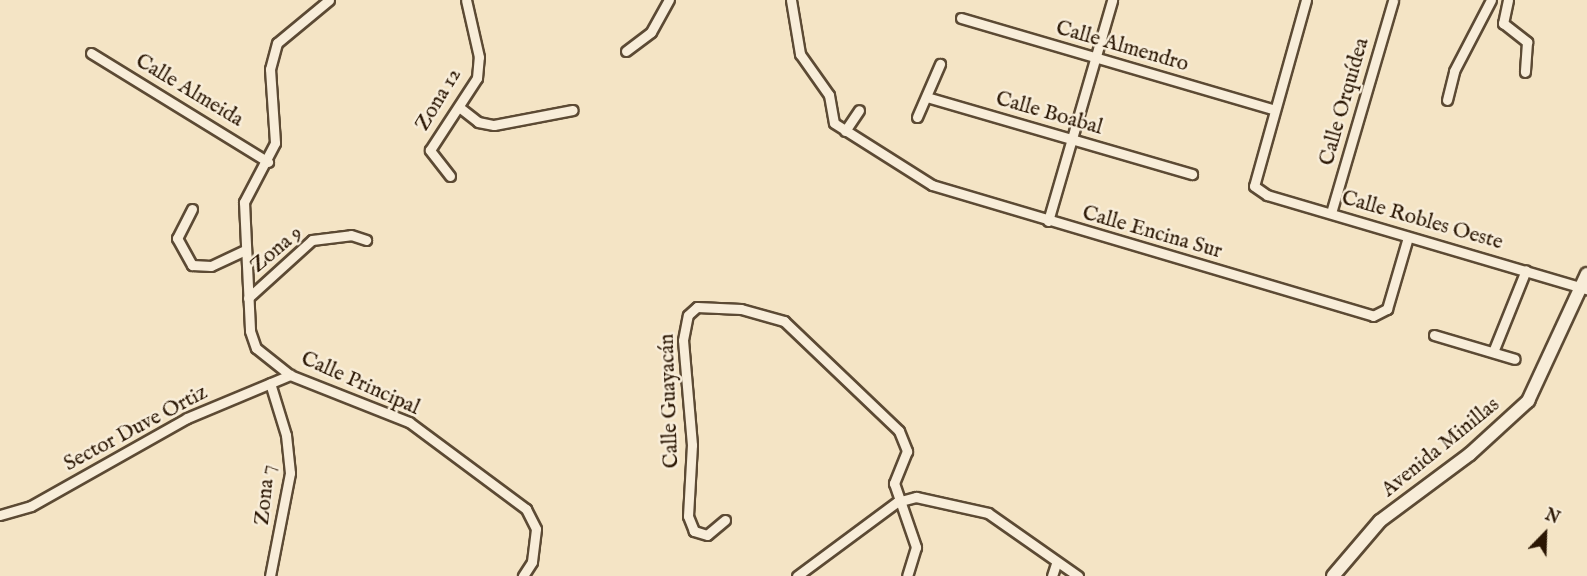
<!DOCTYPE html>
<meta charset="utf-8">
<style>
body{margin:0}
#map{position:relative;width:1587px;height:576px;overflow:hidden;background:#f4e4c5;font-family:"IM FELL English",serif}
div>[style]{position:absolute}
.roads{filter:drop-shadow(2px 0 #5c4a34) drop-shadow(-2px 0 #5c4a34) drop-shadow(0 2px #5c4a34) drop-shadow(0 -2px #5c4a34)}
.street>*{height:9px;margin:-4.5px;padding:0 4.5px;transform-origin:4.5px;border-radius:4.5px;background:#f8edd9}
.secondary>*{height:12px;margin:-6px;padding:0 6px;transform-origin:6px;border-radius:6px;background:#f8edd9}
span{translate:-50% -50%;white-space:nowrap;text-align:center;line-height:1.15;-webkit-text-stroke:5px #f8edd9;paint-order:stroke}
.street-label{font-size:21px;color:#2a1603}
.north{position:absolute;left:1515px;top:504px;width:60px;height:60px;-webkit-text-stroke:4px #f8edd9;paint-order:stroke;rotate:23deg;font-size:16px;font-weight:700;line-height:24px;text-align:center;color:#2a1603}
.north::after{content:'';display:block;margin:auto;width:21px;height:27px;background:#2a1603;clip-path:polygon(50% 0,100% 100%,50% 72%,0 100%)}
</style>
<div id="map">
<div class="roads">
<div class="street">
<i style="left:329px;top:0;width:67px;rotate:140.4deg"></i>
<i style="left:277px;top:43px;width:27px;rotate:105deg"></i>
<i style="left:270px;top:69px;width:74px;rotate:86.1deg"></i>
<i style="left:275px;top:143px;width:67px;rotate:117.7deg"></i>
<i style="left:244px;top:202px;width:129px;rotate:87.3deg"></i>
<i style="left:250px;top:331px;width:18px;rotate:71deg"></i>
<i style="left:256px;top:348px;width:43px;rotate:38.5deg"></i>
<i style="left:290px;top:375px;width:128px;rotate:21.6deg"></i>
<i style="left:409px;top:422px;width:146px;rotate:36.6deg"></i>
<i style="left:526px;top:509px;width:22px;rotate:63deg"></i>
<i style="left:536px;top:529px;width:33px;rotate:97deg"></i>
<i style="left:532px;top:562px;width:17px;rotate:123deg"></i>
<i style="left:791px;top:0;width:55px;rotate:80.5deg"></i>
<i style="left:800px;top:54px;width:50px;rotate:54.7deg"></i>
<i style="left:829px;top:95px;width:28px;rotate:80deg"></i>
<i style="left:834px;top:123px;width:116px;rotate:32.3deg"></i>
<i style="left:932px;top:185px;width:460px;rotate:16.5deg"></i>
<i style="left:1373px;top:316px;width:16px;rotate:-27deg"></i>
<i style="left:1387px;top:309px;width:75px;rotate:-73.7deg"></i>
<i style="left:1306px;top:0;width:193px;rotate:105.6deg"></i>
<i style="left:1254px;top:186px;width:16px;rotate:35deg"></i>
<i style="left:1267px;top:195px;width:334px;rotate:16.4deg"></i>
<i style="left:1508px;top:0;width:24px;rotate:102deg"></i>
<i style="left:1503px;top:23px;width:31px;rotate:38deg"></i>
<i style="left:1527px;top:42px;width:30px;rotate:94deg"></i>
<i style="left:961px;top:18px;width:325px;rotate:16.3deg"></i>
<i style="left:626px;top:51px;width:31px;rotate:-37deg"></i>
<i style="left:651px;top:32px;width:37px;rotate:-61deg"></i>
<i style="left:91px;top:53px;width:208px;rotate:31.6deg"></i>
<i style="left:930px;top:98px;width:273px;rotate:16.2deg"></i>
<i style="left:1447px;top:100px;width:30px;rotate:-76deg"></i>
<i style="left:1454px;top:71px;width:80px;rotate:-62.5deg"></i>
<i style="left:459px;top:107px;width:24px;rotate:38deg"></i>
<i style="left:478px;top:122px;width:16px;rotate:11deg"></i>
<i style="left:494px;top:125px;width:80px;rotate:-10.8deg"></i>
<i style="left:917px;top:117px;width:58px;rotate:-66.5deg"></i>
<i style="left:845px;top:131px;width:25px;rotate:-56deg"></i>
<i style="left:450px;top:176px;width:33px;rotate:-128deg"></i>
<i style="left:430px;top:150px;width:86px;rotate:-56.9deg"></i>
<i style="left:477px;top:78px;width:21px;rotate:-85deg"></i>
<i style="left:479px;top:57px;width:58px;rotate:-102.8deg"></i>
<i style="left:192px;top:209px;width:33px;rotate:117deg"></i>
<i style="left:177px;top:238px;width:31px;rotate:61deg"></i>
<i style="left:192px;top:265px;width:19px;rotate:3deg"></i>
<i style="left:211px;top:266px;width:38px;rotate:-25deg"></i>
<i style="left:1331px;top:213px;width:221px;rotate:-73.7deg"></i>
<i style="left:1048px;top:221px;width:230px;rotate:-73.8deg"></i>
<i style="left:248px;top:298px;width:86px;rotate:-42.2deg"></i>
<i style="left:312px;top:240px;width:39px;rotate:-7deg"></i>
<i style="left:351px;top:235px;width:16px;rotate:18deg"></i>
<i style="left:1434px;top:335px;width:84px;rotate:16.5deg"></i>
<i style="left:1493px;top:352px;width:88px;rotate:-68.1deg"></i>
<i style="left:0;top:515px;width:32px;rotate:-16deg"></i>
<i style="left:31px;top:506px;width:179px;rotate:-29.4deg"></i>
<i style="left:187px;top:418px;width:112px;rotate:-22.7deg"></i>
<i style="left:725px;top:520px;width:23px;rotate:140deg"></i>
<i style="left:707px;top:535px;width:14px;rotate:-163deg"></i>
<i style="left:694px;top:531px;width:16px;rotate:-112deg"></i>
<i style="left:688px;top:516px;width:71px;rotate:-86.8deg"></i>
<i style="left:692px;top:445px;width:105px;rotate:-94.9deg"></i>
<i style="left:683px;top:340px;width:25px;rotate:-79deg"></i>
<i style="left:688px;top:315px;width:12px;rotate:-42deg"></i>
<i style="left:697px;top:307px;width:44px;rotate:2.6deg"></i>
<i style="left:741px;top:309px;width:45px;rotate:15.6deg"></i>
<i style="left:784px;top:321px;width:159px;rotate:43.7deg"></i>
<i style="left:899px;top:431px;width:22px;rotate:68deg"></i>
<i style="left:907px;top:451px;width:35px;rotate:112deg"></i>
<i style="left:894px;top:483px;width:68px;rotate:71deg"></i>
<i style="left:916px;top:547px;width:30px;rotate:107deg"></i>
<i style="left:270px;top:576px;width:105px;rotate:-79deg"></i>
<i style="left:290px;top:473px;width:38px;rotate:-96deg"></i>
<i style="left:286px;top:435px;width:54px;rotate:-107.1deg"></i>
<i style="left:797px;top:576px;width:124px;rotate:-36.5deg"></i>
<i style="left:897px;top:502px;width:20px;rotate:-15deg"></i>
<i style="left:916px;top:497px;width:74px;rotate:12.5deg"></i>
<i style="left:988px;top:513px;width:110px;rotate:35deg"></i>
<i style="left:1052px;top:576px;width:13px;rotate:-72deg"></i>
</div>
<div class="secondary">
<i style="left:1333px;top:576px;width:72px;rotate:-49.5deg"></i>
<i style="left:1380px;top:521px;width:112px;rotate:-36.7deg"></i>
<i style="left:1470px;top:454px;width:79px;rotate:-42.4deg"></i>
<i style="left:1528px;top:401px;width:140px;rotate:-65.1deg"></i>
</div>
</div>
<div class="street-label">
<span style="left:1122px;top:47px;rotate:16deg">Calle Almendro</span>
<span style="left:189px;top:91px;rotate:31deg">Calle Almeida</span>
<span style="left:439px;top:100px;rotate:-59deg">Zona 12</span>
<span style="left:1345px;top:102px;rotate:-74deg">Calle Orquídea</span>
<span style="left:1049px;top:114px;rotate:16deg">Calle Boabal</span>
<span style="left:1422px;top:221px;rotate:16deg">Calle Robles Oeste</span>
<span style="left:1152px;top:233px;rotate:16deg">Calle Encina Sur</span>
<span style="left:277px;top:250px;rotate:-40deg">Zona 9</span>
<span style="left:360px;top:384px;rotate:24deg">Calle Principal</span>
<span style="left:670px;top:401px;rotate:-92deg">Calle Guayacán</span>
<span style="left:136px;top:429px;rotate:-28deg">Sector Duve Ortiz</span>
<span style="left:1441px;top:448px;rotate:-39deg">Avenida Minillas</span>
<span style="left:266px;top:495px;rotate:-84deg">Zona 7</span>
</div>
<div class="north">N</div>
</div>
